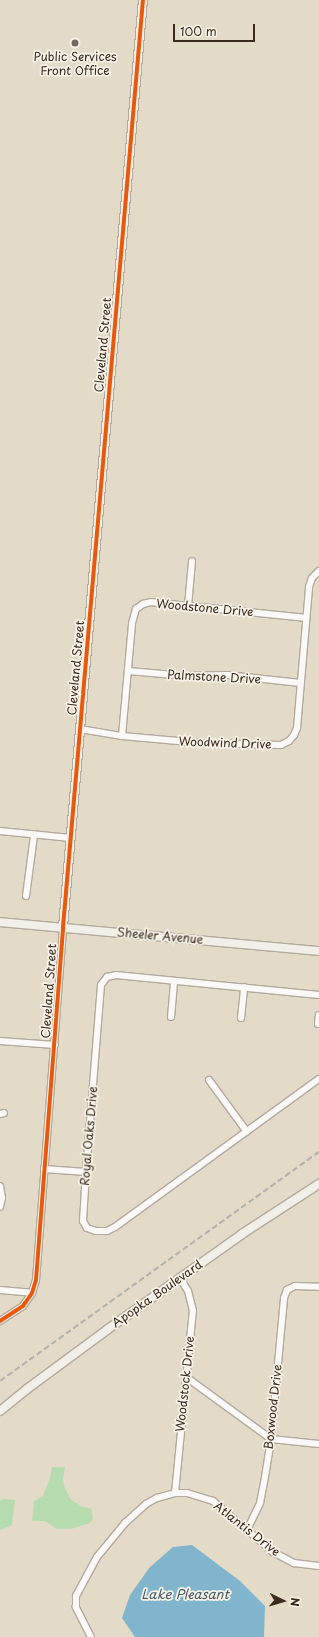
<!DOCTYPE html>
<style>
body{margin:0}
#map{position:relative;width:319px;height:1637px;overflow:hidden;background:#e4dac8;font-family:"Playpen Sans",sans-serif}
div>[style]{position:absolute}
.green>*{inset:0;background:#b5dbaf}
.water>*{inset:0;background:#81b4cd}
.roads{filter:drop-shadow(1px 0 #b2aa9d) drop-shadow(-1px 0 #b2aa9d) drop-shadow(0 1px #b2aa9d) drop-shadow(0 -1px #b2aa9d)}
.street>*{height:6px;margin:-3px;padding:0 3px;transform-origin:3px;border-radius:3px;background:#fbf9f7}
.secondary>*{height:8px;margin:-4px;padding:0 4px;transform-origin:4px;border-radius:4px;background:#f2efe8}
.rail>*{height:1.5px;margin-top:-0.75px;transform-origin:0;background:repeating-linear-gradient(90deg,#b5b2ae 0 6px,transparent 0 9px)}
.cycleway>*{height:4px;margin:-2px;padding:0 2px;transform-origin:2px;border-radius:2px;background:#e8590c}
.dots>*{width:11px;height:11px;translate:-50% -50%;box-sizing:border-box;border:2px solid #f7f3e8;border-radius:50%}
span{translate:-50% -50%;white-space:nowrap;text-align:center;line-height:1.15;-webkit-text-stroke:3.5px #f7f3e8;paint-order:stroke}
.poi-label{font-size:12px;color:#3b2a1e}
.street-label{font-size:12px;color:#3b2a1e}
.water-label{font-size:13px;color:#465a65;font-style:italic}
.north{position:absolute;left:263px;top:1581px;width:40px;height:40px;-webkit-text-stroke:3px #f7f3e8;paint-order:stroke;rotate:95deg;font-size:11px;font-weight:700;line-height:16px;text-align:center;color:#3b2a1e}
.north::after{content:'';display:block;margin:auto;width:14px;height:18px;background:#3b2a1e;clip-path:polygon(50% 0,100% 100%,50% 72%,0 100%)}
.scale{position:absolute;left:173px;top:24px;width:82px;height:18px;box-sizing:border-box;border:2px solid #3b2a1e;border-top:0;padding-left:5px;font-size:12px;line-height:14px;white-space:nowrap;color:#3b2a1e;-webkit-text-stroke:3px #f7f3e8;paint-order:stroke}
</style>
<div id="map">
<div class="green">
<i style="clip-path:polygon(52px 1467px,65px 1467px,63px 1479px,65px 1489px,71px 1500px,81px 1506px,91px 1509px,93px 1518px,90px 1523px,71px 1529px,57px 1529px,45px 1521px,32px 1521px,34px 1501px,43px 1496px,50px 1478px)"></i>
<i style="clip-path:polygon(3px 1499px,15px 1500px,12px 1525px,0 1530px,0 1501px)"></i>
</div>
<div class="water">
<i style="clip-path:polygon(192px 1545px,240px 1581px,265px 1606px,264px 1637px,135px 1637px,122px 1618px,130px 1595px,150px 1567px,173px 1547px)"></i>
</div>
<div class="roads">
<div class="street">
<i style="left:188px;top:606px;width:45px;rotate:-84.9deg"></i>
<i style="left:128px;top:671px;width:59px;rotate:4.8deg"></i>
<i style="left:187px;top:676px;width:40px;rotate:-1.4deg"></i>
<i style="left:227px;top:675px;width:74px;rotate:6.2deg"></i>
<i style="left:80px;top:729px;width:43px;rotate:9.5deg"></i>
<i style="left:122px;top:736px;width:79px;rotate:5.1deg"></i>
<i style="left:201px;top:743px;width:80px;rotate:1.4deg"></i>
<i style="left:281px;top:745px;width:9px;rotate:-27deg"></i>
<i style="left:289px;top:741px;width:8px;rotate:-50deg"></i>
<i style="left:294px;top:735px;width:8px;rotate:-67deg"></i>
<i style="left:297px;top:728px;width:142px;rotate:-85.1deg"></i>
<i style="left:309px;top:587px;width:9px;rotate:-72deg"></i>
<i style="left:312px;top:578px;width:10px;rotate:-45deg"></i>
<i style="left:122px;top:736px;width:113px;rotate:-84.9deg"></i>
<i style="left:132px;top:623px;width:15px;rotate:-74deg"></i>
<i style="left:136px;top:609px;width:9px;rotate:-36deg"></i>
<i style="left:143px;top:604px;width:8px;rotate:-14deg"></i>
<i style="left:151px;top:602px;width:156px;rotate:5.9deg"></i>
<i style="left:0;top:831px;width:71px;rotate:5.6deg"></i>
<i style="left:26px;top:896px;width:62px;rotate:-82.5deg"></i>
<i style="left:319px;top:995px;width:204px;rotate:-174.4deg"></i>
<i style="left:116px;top:975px;width:9px;rotate:167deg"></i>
<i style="left:107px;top:977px;width:10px;rotate:127deg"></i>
<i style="left:101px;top:985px;width:188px;rotate:94.6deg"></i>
<i style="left:86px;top:1172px;width:49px;rotate:93.5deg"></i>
<i style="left:83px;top:1221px;width:8px;rotate:60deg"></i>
<i style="left:87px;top:1228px;width:9px;rotate:18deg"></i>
<i style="left:96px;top:1231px;width:11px"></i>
<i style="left:107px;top:1231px;width:9px;rotate:-27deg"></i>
<i style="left:115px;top:1227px;width:252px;rotate:-36deg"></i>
<i style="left:171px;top:1017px;width:36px;rotate:-85deg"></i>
<i style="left:241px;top:1018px;width:31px;rotate:-84deg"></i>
<i style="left:318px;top:1024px;width:9px;rotate:-84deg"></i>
<i style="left:0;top:1041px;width:55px;rotate:4.2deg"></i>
<i style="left:209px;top:1080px;width:64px;rotate:53.8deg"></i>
<i style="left:0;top:1114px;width:4px;rotate:-14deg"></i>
<i style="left:44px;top:1169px;width:42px;rotate:4.1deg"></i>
<i style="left:0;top:1186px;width:12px;rotate:81deg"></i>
<i style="left:2px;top:1198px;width:9px;rotate:103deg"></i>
<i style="left:0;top:1290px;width:32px;rotate:5deg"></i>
<i style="left:0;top:1321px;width:27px;rotate:-33deg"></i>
<i style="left:23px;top:1306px;width:16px;rotate:-55deg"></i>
<i style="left:32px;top:1293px;width:14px;rotate:-73deg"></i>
<i style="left:36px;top:1280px;width:354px;rotate:-85.6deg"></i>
<i style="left:186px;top:1377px;width:105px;rotate:36.1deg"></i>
<i style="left:271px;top:1439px;width:48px;rotate:5.9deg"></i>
<i style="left:175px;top:1493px;width:183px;rotate:-84.4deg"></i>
<i style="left:193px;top:1311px;width:21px;rotate:-104deg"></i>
<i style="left:188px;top:1291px;width:15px;rotate:-122deg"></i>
<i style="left:247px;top:1530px;width:30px;rotate:-64deg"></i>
<i style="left:260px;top:1503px;width:26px;rotate:-79deg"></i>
<i style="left:265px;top:1477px;width:38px;rotate:-81deg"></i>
<i style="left:271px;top:1439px;width:142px;rotate:-84.7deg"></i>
<i style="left:284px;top:1298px;width:9px;rotate:-69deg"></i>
<i style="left:287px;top:1290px;width:9px;rotate:-27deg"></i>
<i style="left:295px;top:1286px;width:24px;rotate:2deg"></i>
<i style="left:91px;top:1637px;width:34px;rotate:-117deg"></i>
<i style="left:76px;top:1607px;width:11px;rotate:-90deg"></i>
<i style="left:76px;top:1596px;width:44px;rotate:-61.7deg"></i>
<i style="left:97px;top:1557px;width:44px;rotate:-50.5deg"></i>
<i style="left:125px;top:1523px;width:28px;rotate:-42deg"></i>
<i style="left:146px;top:1504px;width:13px;rotate:-29deg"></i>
<i style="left:157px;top:1498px;width:19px;rotate:-16deg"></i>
<i style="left:175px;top:1493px;width:12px"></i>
<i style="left:187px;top:1493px;width:27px;rotate:17deg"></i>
<i style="left:213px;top:1501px;width:79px;rotate:40.4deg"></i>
<i style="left:273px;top:1552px;width:24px;rotate:28deg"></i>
<i style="left:294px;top:1563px;width:25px;rotate:7deg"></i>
</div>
<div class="secondary">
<i style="left:0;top:922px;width:320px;rotate:5.2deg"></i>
<i style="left:63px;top:927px;width:930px;rotate:-85.07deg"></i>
<i style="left:0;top:1411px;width:35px;rotate:-39deg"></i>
<i style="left:27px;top:1389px;width:101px;rotate:-36.5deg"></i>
<i style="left:108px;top:1329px;width:164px;rotate:-35.3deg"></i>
<i style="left:242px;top:1234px;width:92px;rotate:-33deg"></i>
</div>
</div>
<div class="rail">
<i style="left:0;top:1381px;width:393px;rotate:-35.7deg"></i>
</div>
<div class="cycleway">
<i style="left:0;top:1321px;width:27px;rotate:-33deg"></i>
<i style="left:23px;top:1306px;width:16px;rotate:-55deg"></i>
<i style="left:32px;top:1293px;width:14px;rotate:-73deg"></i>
<i style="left:36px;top:1280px;width:354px;rotate:-85.6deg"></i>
<i style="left:63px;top:927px;width:930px;rotate:-85.07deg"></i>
</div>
<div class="dots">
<i style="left:75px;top:43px;background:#76685a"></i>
</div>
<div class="poi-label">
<span style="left:75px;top:64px">Public Services<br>Front Office</span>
</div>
<div class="street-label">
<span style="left:103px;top:345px;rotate:-85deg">Cleveland Street</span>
<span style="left:205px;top:608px;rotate:5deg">Woodstone Drive</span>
<span style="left:76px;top:668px;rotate:-85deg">Cleveland Street</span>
<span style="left:214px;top:677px;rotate:3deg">Palmstone Drive</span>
<span style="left:225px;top:743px;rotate:2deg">Woodwind Drive</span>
<span style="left:160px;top:936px;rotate:5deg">Sheeler Avenue</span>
<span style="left:49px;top:991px;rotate:-86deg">Cleveland Street</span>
<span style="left:89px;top:1136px;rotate:-85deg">Royal Oaks Drive</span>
<span style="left:157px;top:1294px;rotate:-35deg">Apopka Boulevard</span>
<span style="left:185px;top:1384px;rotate:-84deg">Woodstock Drive</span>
<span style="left:273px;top:1407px;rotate:-84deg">Boxwood Drive</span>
<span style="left:247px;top:1529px;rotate:38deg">Atlantis Drive</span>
</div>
<div class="water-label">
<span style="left:185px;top:1594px">Lake Pleasant</span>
</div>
<div class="north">N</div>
<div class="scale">100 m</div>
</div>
